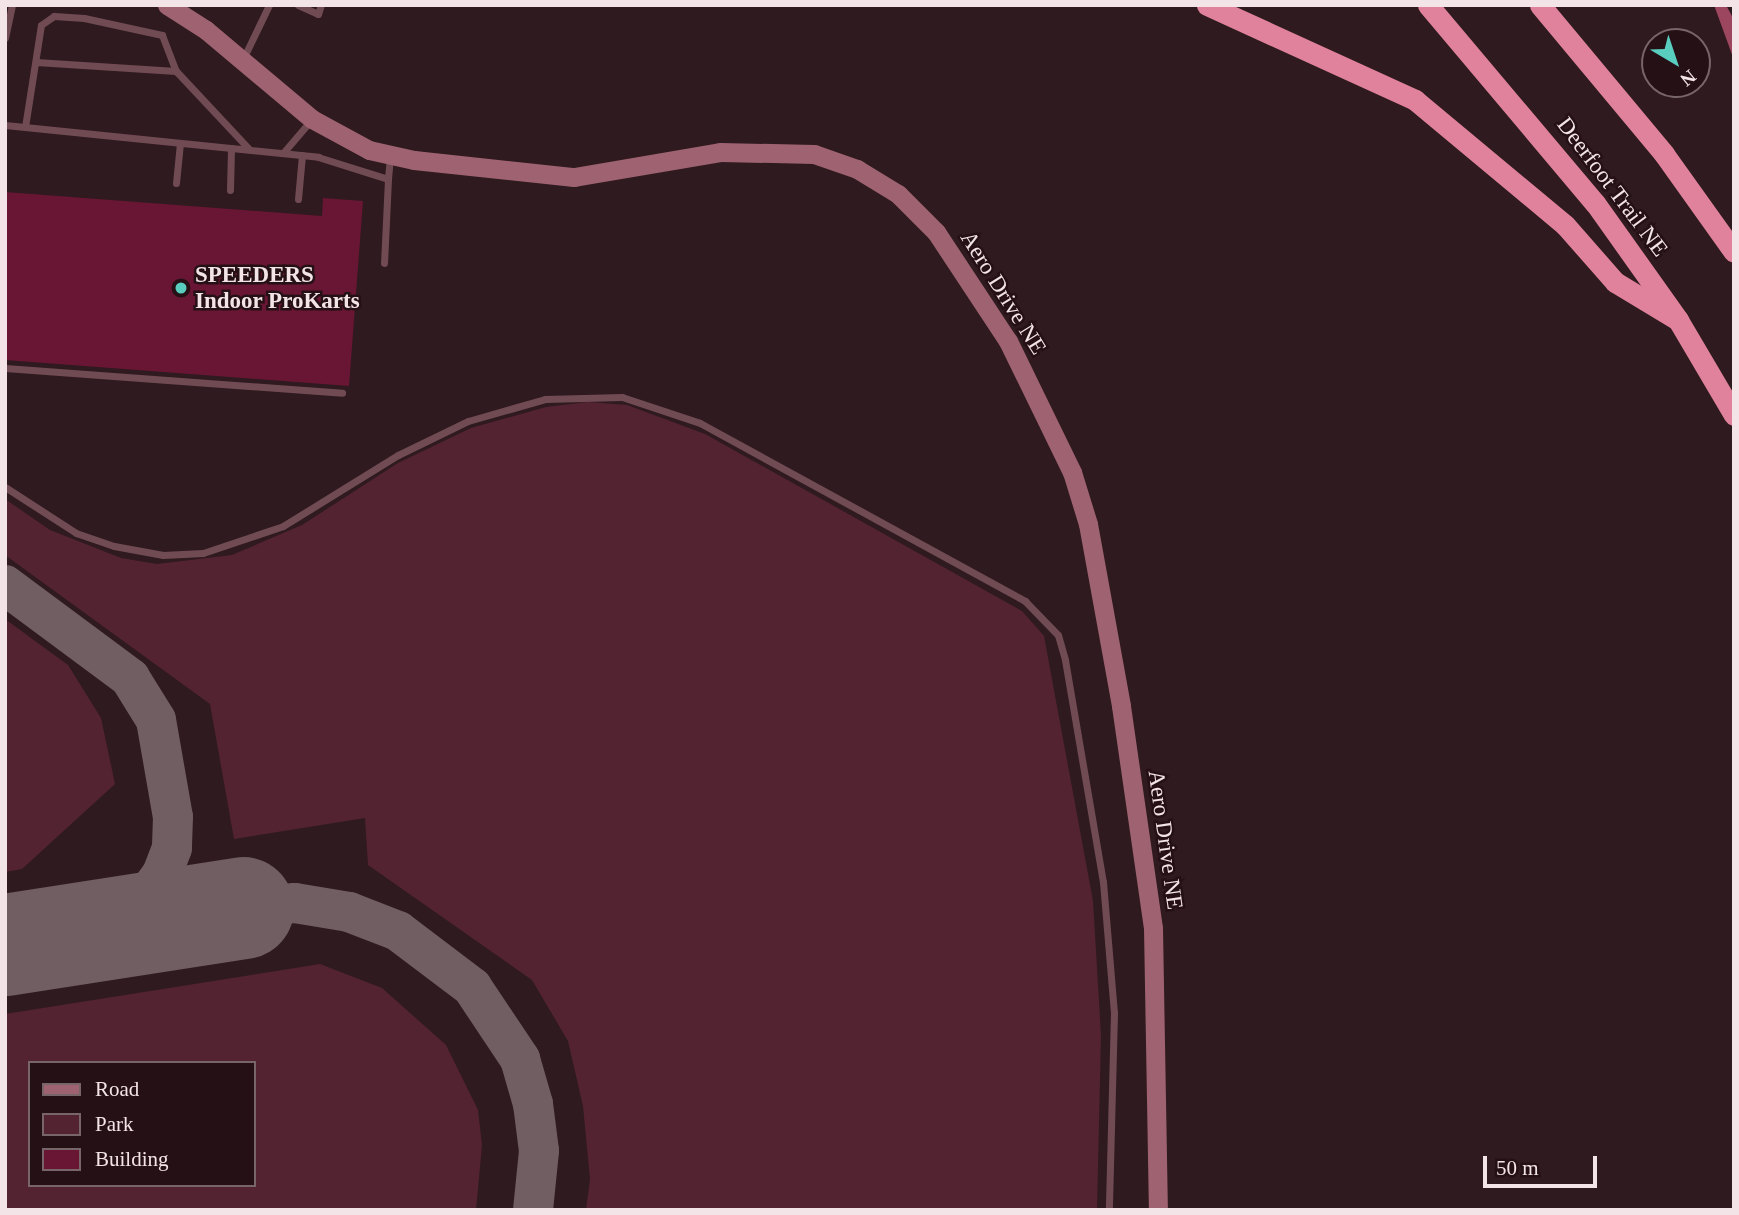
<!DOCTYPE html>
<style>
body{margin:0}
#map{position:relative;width:1739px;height:1215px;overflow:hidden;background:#2f1a1f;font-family:"Times New Roman",serif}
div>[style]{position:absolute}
.green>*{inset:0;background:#532331}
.water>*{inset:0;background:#9c465f}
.taxiway>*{height:40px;margin:-20px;padding:0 20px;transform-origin:20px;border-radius:20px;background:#705e62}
.runway>*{height:102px;margin:-51px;padding:0 51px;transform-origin:51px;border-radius:51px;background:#705e62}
.building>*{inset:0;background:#691634}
.lane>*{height:7px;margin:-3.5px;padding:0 3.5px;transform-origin:3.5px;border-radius:3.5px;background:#714b54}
.secondary>*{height:19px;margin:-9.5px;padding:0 9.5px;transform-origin:9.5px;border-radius:9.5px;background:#9e6271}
.highway>*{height:21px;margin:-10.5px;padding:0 10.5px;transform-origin:10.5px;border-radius:10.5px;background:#e0829b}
.dots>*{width:19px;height:19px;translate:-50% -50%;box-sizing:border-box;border:4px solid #251016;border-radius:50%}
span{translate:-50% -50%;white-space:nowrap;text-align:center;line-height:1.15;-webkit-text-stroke:5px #251016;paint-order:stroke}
.street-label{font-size:23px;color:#f3e4e7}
.poi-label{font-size:23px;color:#f3e4e7;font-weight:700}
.left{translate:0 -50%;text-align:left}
.frame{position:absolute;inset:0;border:7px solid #f3e4e7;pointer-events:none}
.legend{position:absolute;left:28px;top:1061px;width:228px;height:126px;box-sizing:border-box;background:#251016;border:2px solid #77656a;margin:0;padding:9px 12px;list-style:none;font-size:21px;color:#f3e4e7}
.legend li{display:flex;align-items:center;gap:14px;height:35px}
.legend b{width:35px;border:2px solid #77656a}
.north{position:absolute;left:1641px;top:28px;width:70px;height:70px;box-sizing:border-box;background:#251016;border:2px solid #77656a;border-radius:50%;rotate:141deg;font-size:19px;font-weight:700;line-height:28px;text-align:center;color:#f3e4e7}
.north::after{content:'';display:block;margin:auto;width:24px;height:32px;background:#59cebf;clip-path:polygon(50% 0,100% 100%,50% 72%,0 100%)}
.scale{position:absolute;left:1483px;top:1156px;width:114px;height:32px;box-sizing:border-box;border:4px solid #f3e4e7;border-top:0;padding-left:9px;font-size:21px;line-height:24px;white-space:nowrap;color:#f3e4e7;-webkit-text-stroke:5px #251016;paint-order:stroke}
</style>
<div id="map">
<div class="green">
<i style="clip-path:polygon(588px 402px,627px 405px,705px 434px,1022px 611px,1044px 636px,1093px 901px,1101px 1035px,1097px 1210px,586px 1210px,590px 1179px,583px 1106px,568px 1041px,532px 980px,368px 865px,365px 818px,234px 839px,210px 704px,5px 555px,5px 499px,50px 530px,121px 558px,157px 564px,232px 555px,302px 525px,398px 463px,471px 428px,546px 407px)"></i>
<i style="clip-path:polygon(5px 619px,68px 665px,101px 718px,115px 784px,22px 869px,5px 872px)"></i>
<i style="clip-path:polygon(evenodd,320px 964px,382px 988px,446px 1045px,478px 1110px,482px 1145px,476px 1210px,5px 1210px,5px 1014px,320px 964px,30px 1063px,254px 1063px,254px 1185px,30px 1185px,30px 1063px)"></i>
</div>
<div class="water">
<i style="clip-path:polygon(1714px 5px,1726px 5px,1733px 18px,1734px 60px)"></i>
</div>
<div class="taxiway">
<i style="left:5px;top:585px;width:156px;rotate:36.6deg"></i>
<i style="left:130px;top:678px;width:49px;rotate:58.2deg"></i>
<i style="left:156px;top:720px;width:98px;rotate:80.1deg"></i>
<i style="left:173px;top:817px;width:31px;rotate:92deg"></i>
<i style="left:172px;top:848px;width:28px;rotate:111deg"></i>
<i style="left:162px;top:874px;width:32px;rotate:126deg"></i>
<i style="left:143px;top:900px;width:74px;rotate:152.7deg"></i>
<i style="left:243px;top:908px;width:52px;rotate:-5.5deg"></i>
<i style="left:295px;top:903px;width:55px;rotate:9.5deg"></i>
<i style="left:349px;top:912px;width:53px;rotate:21.2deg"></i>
<i style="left:398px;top:931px;width:93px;rotate:37.1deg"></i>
<i style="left:472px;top:987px;width:87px;rotate:56.3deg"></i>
<i style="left:520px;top:1059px;width:47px;rotate:73.9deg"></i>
<i style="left:533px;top:1104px;width:47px;rotate:82.7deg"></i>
<i style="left:539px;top:1151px;width:59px;rotate:95.8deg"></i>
</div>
<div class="runway">
<i style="left:5px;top:945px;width:241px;rotate:-8.8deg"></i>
</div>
<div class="building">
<i style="clip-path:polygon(5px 192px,322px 216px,323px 198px,363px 201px,349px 386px,5px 360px)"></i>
</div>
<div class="lane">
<i style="left:298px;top:5px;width:22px;rotate:24deg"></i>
<i style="left:318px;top:14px;width:9px;rotate:-72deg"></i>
<i style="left:5px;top:38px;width:34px;rotate:-78deg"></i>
<i style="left:243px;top:59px;width:60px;rotate:-64.3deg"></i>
<i style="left:36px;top:62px;width:140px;rotate:3.7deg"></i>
<i style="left:5px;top:125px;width:315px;rotate:5.8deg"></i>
<i style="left:318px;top:157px;width:73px;rotate:17.4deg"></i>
<i style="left:388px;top:179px;width:84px;rotate:92.7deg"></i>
<i style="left:25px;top:127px;width:103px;rotate:-81.1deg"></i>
<i style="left:41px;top:25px;width:16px;rotate:-35deg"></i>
<i style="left:54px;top:16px;width:30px;rotate:4deg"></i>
<i style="left:84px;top:18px;width:80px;rotate:12.3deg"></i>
<i style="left:162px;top:35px;width:39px;rotate:69deg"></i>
<i style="left:176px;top:71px;width:107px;rotate:46.9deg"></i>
<i style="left:283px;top:153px;width:45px;rotate:-49.5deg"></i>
<i style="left:388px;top:179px;width:24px;rotate:-85deg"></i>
<i style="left:176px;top:183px;width:40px;rotate:-84.3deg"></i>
<i style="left:230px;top:190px;width:42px;rotate:-88.6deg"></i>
<i style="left:298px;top:199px;width:44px;rotate:-84.8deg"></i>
<i style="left:5px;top:368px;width:338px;rotate:4.2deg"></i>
<i style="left:5px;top:487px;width:85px;rotate:32.9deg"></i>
<i style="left:76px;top:533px;width:40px;rotate:18.9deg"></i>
<i style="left:114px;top:546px;width:50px;rotate:10.4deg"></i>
<i style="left:163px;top:555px;width:40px;rotate:-2.9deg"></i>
<i style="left:203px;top:553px;width:84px;rotate:-18.6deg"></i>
<i style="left:283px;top:526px;width:135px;rotate:-31.7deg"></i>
<i style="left:398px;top:455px;width:78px;rotate:-25.9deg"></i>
<i style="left:468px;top:421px;width:80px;rotate:-15.9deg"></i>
<i style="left:545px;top:399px;width:77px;rotate:-1.5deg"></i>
<i style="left:622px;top:397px;width:82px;rotate:18.4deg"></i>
<i style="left:700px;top:423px;width:371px;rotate:28.7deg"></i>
<i style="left:1025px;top:601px;width:47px;rotate:45.9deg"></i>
<i style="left:1058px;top:635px;width:26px;rotate:74deg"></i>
<i style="left:1065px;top:660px;width:225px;rotate:80.3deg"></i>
<i style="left:1103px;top:882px;width:131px;rotate:85.2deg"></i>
<i style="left:1114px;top:1013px;width:197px;rotate:91.5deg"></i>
</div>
<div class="secondary">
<i style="left:167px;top:5px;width:46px;rotate:32.7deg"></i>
<i style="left:206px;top:30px;width:138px;rotate:40deg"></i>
<i style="left:312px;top:119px;width:65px;rotate:28.5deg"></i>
<i style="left:369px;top:150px;width:46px;rotate:12.5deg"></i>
<i style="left:414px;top:160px;width:161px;rotate:6.1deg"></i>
<i style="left:574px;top:177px;width:148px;rotate:-9.7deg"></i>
<i style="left:720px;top:152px;width:94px;rotate:1.2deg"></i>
<i style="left:814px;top:154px;width:46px;rotate:19.2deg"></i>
<i style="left:857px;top:169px;width:48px;rotate:31.4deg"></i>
<i style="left:898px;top:194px;width:54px;rotate:45deg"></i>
<i style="left:936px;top:232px;width:131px;rotate:56.6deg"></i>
<i style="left:1008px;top:341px;width:146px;rotate:64deg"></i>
<i style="left:1072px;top:472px;width:54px;rotate:72.9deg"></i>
<i style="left:1088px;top:524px;width:185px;rotate:79.7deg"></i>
<i style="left:1121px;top:706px;width:224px;rotate:81.8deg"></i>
<i style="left:1153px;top:928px;width:282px;rotate:89deg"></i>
</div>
<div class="highway">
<i style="left:1207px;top:5px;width:229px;rotate:24.5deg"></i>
<i style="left:1415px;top:100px;width:195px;rotate:39.8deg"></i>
<i style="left:1565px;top:225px;width:76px;rotate:48.7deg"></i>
<i style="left:1615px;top:282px;width:74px;rotate:31.1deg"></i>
<i style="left:1428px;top:5px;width:259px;rotate:49.9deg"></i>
<i style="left:1595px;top:203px;width:143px;rotate:54.6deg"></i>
<i style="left:1678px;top:320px;width:110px;rotate:59.5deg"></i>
<i style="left:1540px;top:5px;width:194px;rotate:50.2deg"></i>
<i style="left:1664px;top:154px;width:120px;rotate:54.5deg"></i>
</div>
<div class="dots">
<i style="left:181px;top:288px;background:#59cebf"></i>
</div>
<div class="street-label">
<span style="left:1612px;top:187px;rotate:53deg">Deerfoot Trail NE</span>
<span style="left:1003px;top:293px;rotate:58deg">Aero Drive NE</span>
<span style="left:1165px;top:840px;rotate:82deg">Aero Drive NE</span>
</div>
<div class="poi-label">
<span class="left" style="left:195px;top:288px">SPEEDERS<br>Indoor ProKarts</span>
</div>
<div class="frame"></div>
<ul class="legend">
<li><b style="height:9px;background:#9e6271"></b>Road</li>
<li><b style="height:19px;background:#532331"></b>Park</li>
<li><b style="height:19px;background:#691634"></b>Building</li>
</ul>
<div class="north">N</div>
<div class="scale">50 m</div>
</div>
